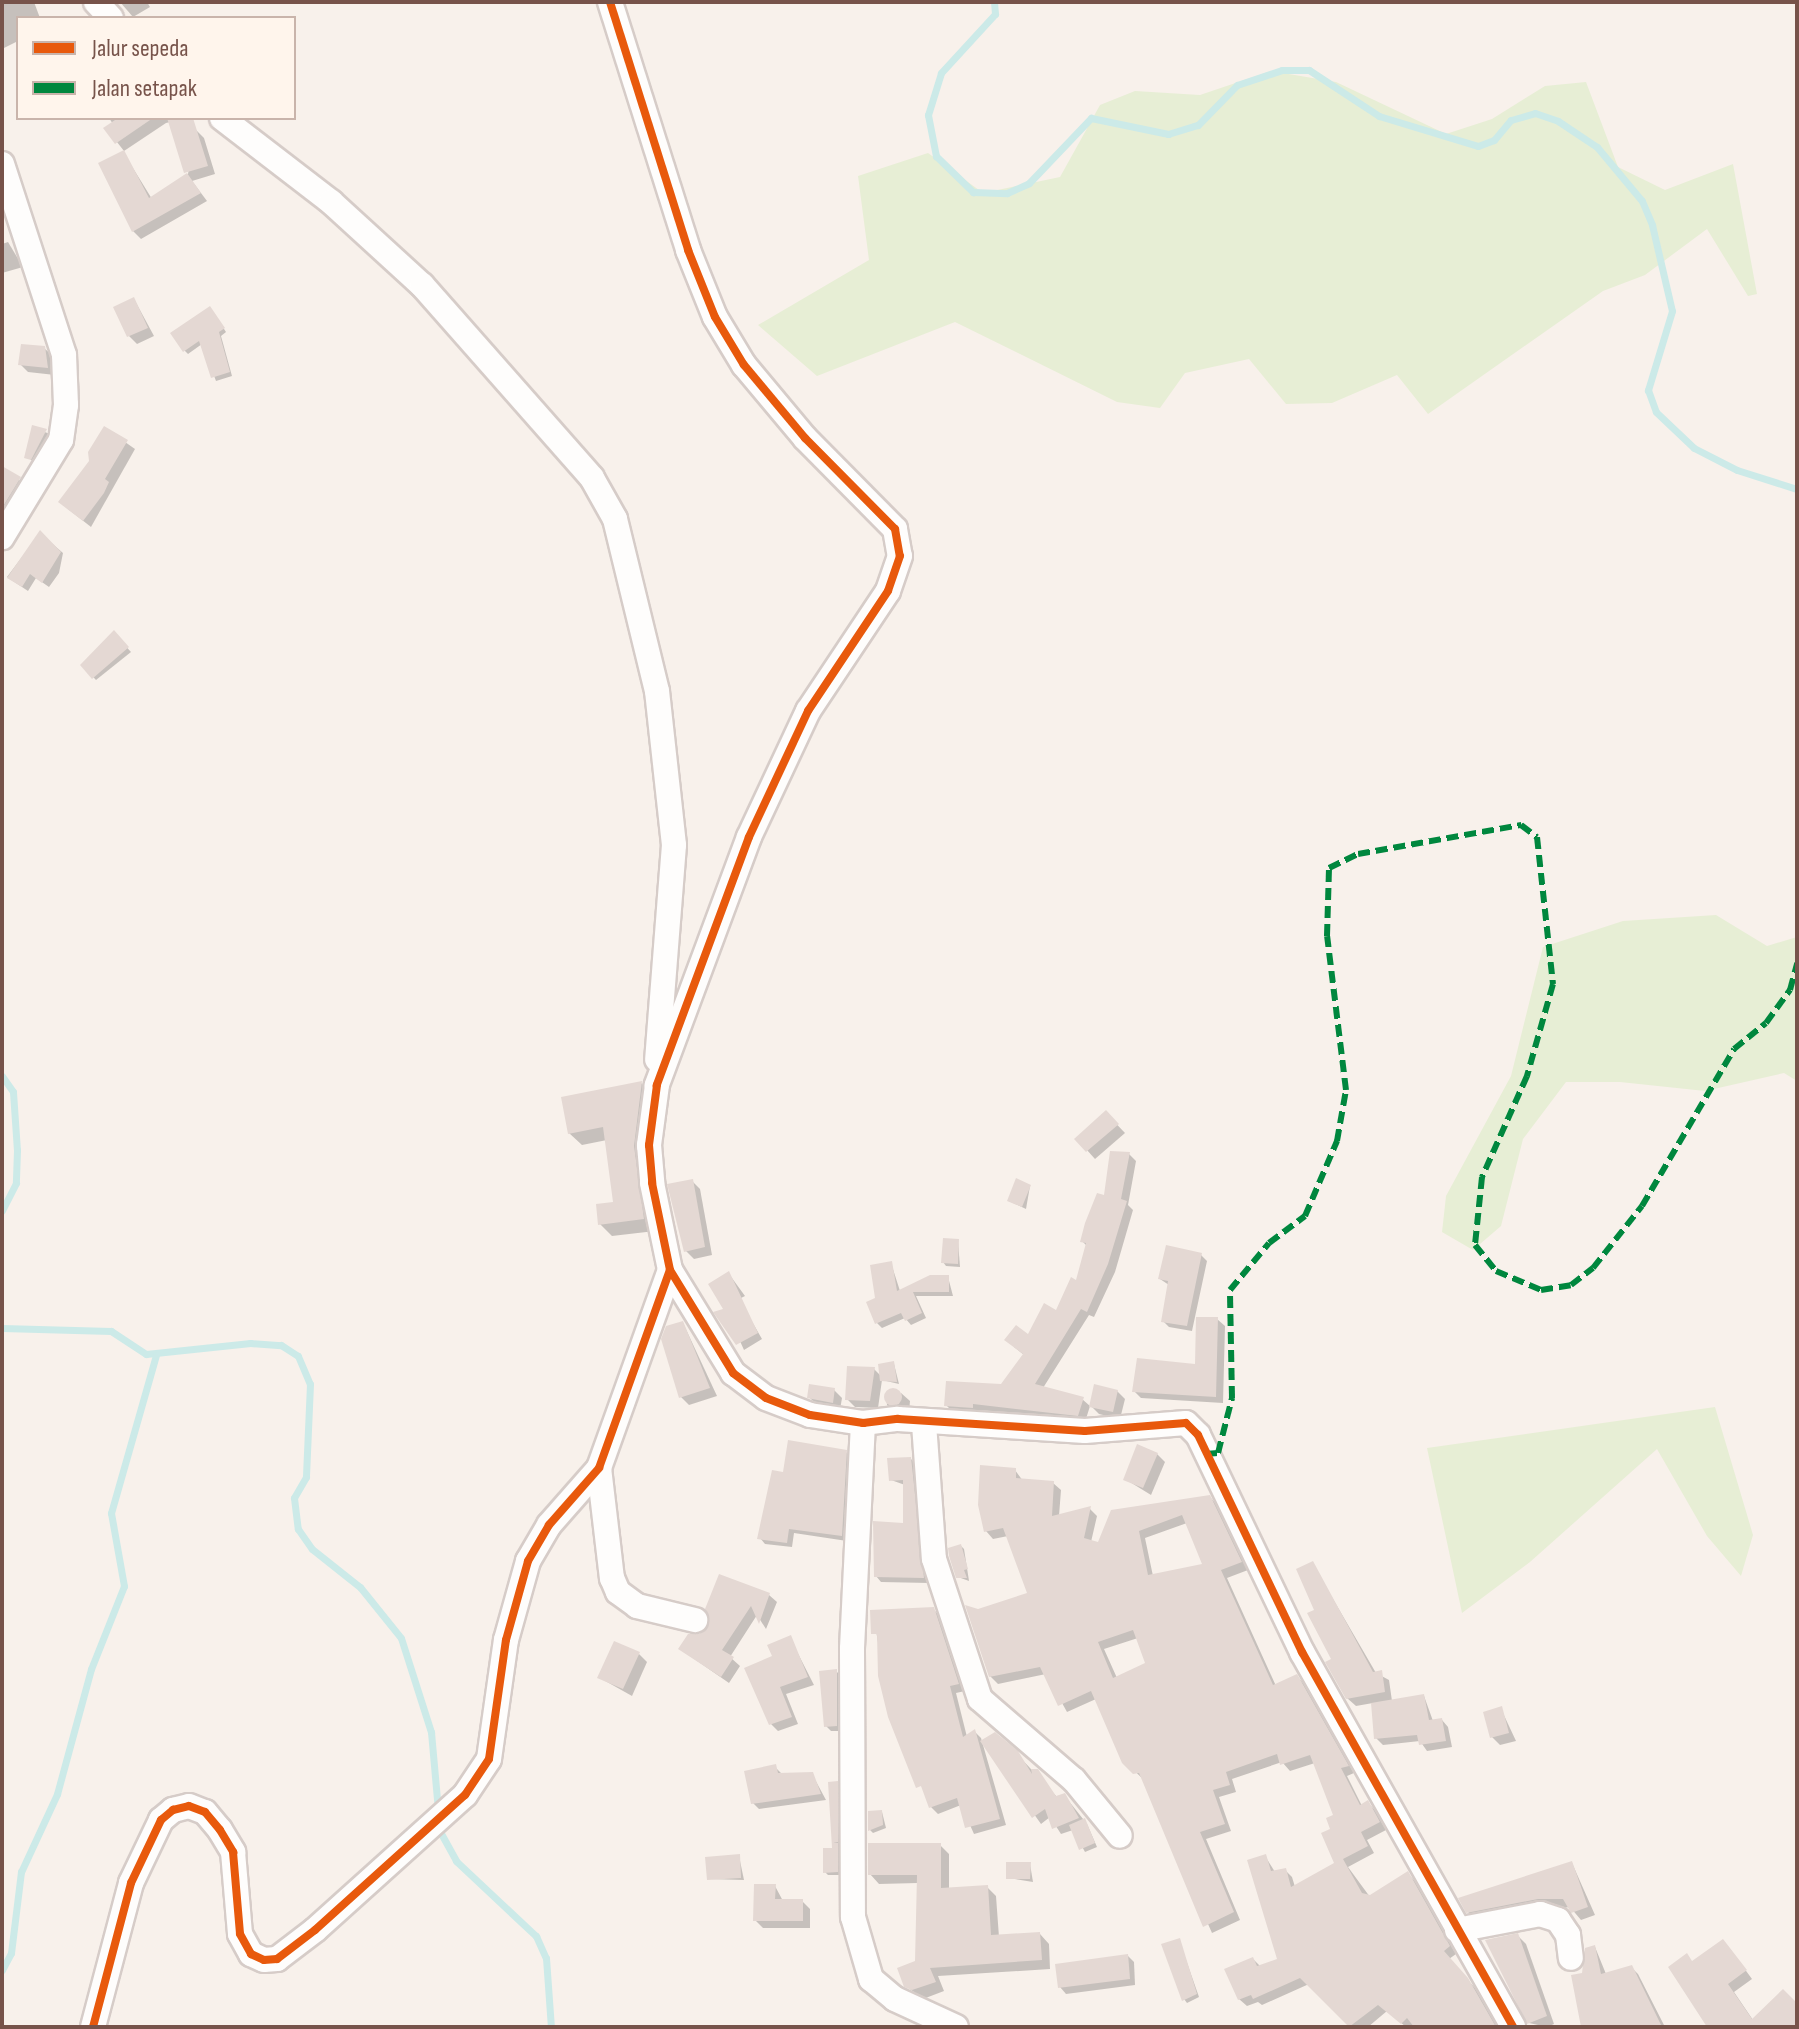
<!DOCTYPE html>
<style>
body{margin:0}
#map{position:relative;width:1799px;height:2029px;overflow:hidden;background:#f8f1eb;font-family:"Sofia Sans Condensed",sans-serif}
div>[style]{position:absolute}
.green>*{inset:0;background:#e7eed5}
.shadow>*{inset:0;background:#0003}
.stream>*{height:7px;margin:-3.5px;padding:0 3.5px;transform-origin:3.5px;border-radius:3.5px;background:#cceae8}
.building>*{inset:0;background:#e4d8d3}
.round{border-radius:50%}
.roads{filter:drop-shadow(2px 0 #d6ccc8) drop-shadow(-2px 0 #d6ccc8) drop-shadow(0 2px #d6ccc8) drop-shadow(0 -2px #d6ccc8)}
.minor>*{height:24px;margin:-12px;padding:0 12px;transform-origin:12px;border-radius:12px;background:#fefdfc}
.quiet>*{height:6px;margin-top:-3px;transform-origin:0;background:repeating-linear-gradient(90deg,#00873e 0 12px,transparent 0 18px)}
.cycleway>*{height:8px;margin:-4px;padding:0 4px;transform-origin:4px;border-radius:4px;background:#e8590c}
span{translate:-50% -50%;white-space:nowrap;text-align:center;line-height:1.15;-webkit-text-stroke:6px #fff5ec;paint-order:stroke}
.frame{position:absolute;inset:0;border:4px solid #77534a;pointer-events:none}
.legend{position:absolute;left:16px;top:16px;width:280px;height:104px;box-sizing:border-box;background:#fff5ec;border:2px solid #c9b4ab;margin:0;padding:10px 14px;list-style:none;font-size:24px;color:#77534a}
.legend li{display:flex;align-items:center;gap:16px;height:40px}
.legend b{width:40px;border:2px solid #c9b4ab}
</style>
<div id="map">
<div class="green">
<i style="clip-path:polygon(1271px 71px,1336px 82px,1446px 134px,1492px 119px,1545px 86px,1586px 82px,1618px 167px,1665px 190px,1733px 164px,1757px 294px,1748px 296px,1707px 229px,1645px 275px,1603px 291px,1428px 414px,1397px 375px,1332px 403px,1286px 404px,1249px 359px,1185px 373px,1160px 408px,1117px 402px,955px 322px,817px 376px,758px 325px,869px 260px,858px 176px,928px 153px,983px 193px,1060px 177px,1100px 105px,1135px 91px,1200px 95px)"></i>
<i style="clip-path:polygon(1716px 915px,1767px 946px,1797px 937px,1797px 1081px,1784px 1073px,1705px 1091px,1620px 1082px,1566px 1082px,1523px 1139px,1501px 1226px,1473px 1250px,1442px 1232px,1446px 1196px,1511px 1076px,1543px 947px,1623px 921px)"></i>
<i style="clip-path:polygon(1715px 1407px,1753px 1535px,1741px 1576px,1707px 1536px,1657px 1449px,1530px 1562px,1462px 1613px,1427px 1448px)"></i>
</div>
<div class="shadow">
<i style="clip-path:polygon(34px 2px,40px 18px,18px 18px,18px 41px,2px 49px,3px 2px)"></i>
<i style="clip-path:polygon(120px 2px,147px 2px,150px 7px,133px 17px)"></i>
<i style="clip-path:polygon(109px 118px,182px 118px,183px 119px,166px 123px,124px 151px,106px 128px,113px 124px)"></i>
<i style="clip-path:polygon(196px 130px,204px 138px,215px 174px,192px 181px,207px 201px,141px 239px,133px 231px,123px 152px,152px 199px,188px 174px)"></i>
<i style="clip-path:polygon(8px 242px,23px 267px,2px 273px,2px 244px)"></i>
<i style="clip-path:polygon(134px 299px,154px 336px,137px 344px,129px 336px)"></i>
<i style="clip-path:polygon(213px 312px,226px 332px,221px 336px,232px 376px,216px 381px,202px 344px,188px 354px,184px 350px)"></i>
<i style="clip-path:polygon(44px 348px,53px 356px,55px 375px,28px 372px,20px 364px)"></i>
<i style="clip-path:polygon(34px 428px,50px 434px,35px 462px,26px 457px)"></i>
<i style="clip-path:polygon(105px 428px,135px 449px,91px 527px,68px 509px)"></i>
<i style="clip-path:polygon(2px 468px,26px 485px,2px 520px)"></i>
<i style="clip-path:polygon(40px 533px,63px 553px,59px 573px,49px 587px,36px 578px,28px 591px,7px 577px)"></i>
<i style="clip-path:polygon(114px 633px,131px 652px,96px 680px,82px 665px)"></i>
<i style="clip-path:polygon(641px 1083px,653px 1095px,655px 1231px,612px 1236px,600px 1224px,615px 1204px,607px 1140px,582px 1145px,569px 1133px)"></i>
<i style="clip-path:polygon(1106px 1113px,1125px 1133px,1095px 1159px,1077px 1139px)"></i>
<i style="clip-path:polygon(1129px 1154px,1136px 1161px,1128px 1205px,1133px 1210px,1115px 1272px,1094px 1317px,1089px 1315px,1043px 1388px,1082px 1399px,1090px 1406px,1085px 1422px,980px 1410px,979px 1414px,953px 1412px,946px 1405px,1002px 1386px,1024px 1355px,1014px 1347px,1057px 1312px,1077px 1282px,1087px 1246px,1082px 1241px)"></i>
<i style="clip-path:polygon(692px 1181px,700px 1189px,712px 1255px,694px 1259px,686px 1251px)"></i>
<i style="clip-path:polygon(1030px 1186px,1026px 1209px,1009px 1201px)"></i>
<i style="clip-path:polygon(958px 1241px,960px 1267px,946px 1266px,943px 1262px)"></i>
<i style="clip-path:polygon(1201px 1255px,1207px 1261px,1192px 1331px,1169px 1327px,1163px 1321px,1169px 1285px,1160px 1279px)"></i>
<i style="clip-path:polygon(891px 1263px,900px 1291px,948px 1277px,953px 1296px,916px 1296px,926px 1318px,911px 1325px,905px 1318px,882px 1328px,877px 1323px,878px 1299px)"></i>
<i style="clip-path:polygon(729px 1274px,745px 1296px,739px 1299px,762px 1339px,744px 1350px,726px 1310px)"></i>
<i style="clip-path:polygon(1217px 1319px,1225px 1326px,1223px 1403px,1141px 1398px,1134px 1391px,1196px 1367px)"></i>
<i style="clip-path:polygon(683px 1323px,717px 1396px,689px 1405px,681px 1397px)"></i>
<i style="clip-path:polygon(894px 1364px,899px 1384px,882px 1380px,878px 1408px,855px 1407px,847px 1399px,874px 1369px,881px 1376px)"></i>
<i style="clip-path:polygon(834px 1390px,842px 1398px,840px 1410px,817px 1405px,809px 1397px)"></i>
<i style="clip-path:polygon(1117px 1391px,1125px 1399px,1120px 1419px,1099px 1414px,1091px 1406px)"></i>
<i style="clip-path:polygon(886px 1392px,901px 1393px,910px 1401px,909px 1412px,895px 1413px,887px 1405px)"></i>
<i style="clip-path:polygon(846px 1452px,851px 1458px,847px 1541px,794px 1533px,792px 1547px,765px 1544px,760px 1538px,785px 1474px)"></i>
<i style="clip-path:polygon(1157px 1454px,1165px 1462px,1151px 1495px,1125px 1479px)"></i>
<i style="clip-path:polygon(911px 1459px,917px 1465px,929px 1583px,881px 1582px,876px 1576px,905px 1525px,905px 1485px,891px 1480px)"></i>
<i style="clip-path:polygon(evenodd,1015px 1470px,1023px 1481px,1053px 1483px,1061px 1490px,1059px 1516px,1090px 1509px,1097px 1516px,1091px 1542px,1099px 1545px,1210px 1497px,1217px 1505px,1248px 1570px,1227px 1578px,1276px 1686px,1297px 1676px,1304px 1684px,1354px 1773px,1347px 1776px,1362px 1806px,1368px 1803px,1375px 1810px,1386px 1830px,1367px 1840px,1374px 1853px,1348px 1867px,1370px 1897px,1408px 1874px,1415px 1881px,1456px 1954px,1449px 1959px,1475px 1988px,1498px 2027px,1406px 2027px,1387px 2011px,1368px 2027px,1352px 2027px,1309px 1984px,1262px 2005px,1258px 2002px,1247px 2006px,1239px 1999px,1253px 1959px,1261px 1967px,1280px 1960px,1265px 1856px,1275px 1872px,1285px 1870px,1292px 1877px,1295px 1887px,1336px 1864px,1335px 1816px,1315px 1763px,1290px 1771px,1282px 1762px,1232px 1779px,1236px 1792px,1219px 1797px,1231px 1831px,1206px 1839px,1240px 1920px,1212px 1933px,1144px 1780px,1124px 1761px,1096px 1699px,1067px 1712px,1046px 1674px,998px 1684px,990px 1676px,978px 1611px,1030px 1594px,1008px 1536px,993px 1539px,986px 1531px,1015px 1470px,1187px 1523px,1204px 1566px,1153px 1576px,1145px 1538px,1187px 1523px,1015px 1470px,1138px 1638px,1148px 1664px,1117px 1678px,1104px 1649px,1138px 1638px)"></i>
<i style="clip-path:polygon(961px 1546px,964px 1549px,969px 1581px,958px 1577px)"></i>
<i style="clip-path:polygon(1312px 1563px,1376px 1673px,1389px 1680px,1392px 1701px,1424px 1696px,1433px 1721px,1442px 1720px,1448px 1727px,1452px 1747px,1427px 1751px,1420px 1741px,1383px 1745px,1376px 1738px,1373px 1703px,1356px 1706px,1347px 1698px,1317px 1610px)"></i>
<i style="clip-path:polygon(769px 1595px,777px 1602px,766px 1629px,757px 1615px,730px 1657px,740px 1666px,729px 1683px,680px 1649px,712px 1625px)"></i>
<i style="clip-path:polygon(933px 1609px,940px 1616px,965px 1691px,956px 1693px,967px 1737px,975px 1732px,981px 1738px,1006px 1825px,974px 1834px,961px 1805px,938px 1814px,931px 1807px,890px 1716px,873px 1612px)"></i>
<i style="clip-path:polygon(790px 1638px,814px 1685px,786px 1694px,798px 1724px,778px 1731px,771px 1724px,774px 1657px)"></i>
<i style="clip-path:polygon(639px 1654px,647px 1662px,632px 1696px,600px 1678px)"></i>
<i style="clip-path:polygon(836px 1671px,842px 1677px,842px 1731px,831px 1731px,826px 1726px)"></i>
<i style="clip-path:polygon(1501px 1709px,1516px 1741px,1500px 1745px,1492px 1737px)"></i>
<i style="clip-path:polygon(983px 1742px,1016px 1753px,1058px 1798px,1064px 1795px,1087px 1824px,1097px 1847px,1085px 1852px,1073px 1830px,1061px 1834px,1050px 1817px,1041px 1824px)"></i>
<i style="clip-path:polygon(775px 1767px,781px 1773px,812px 1774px,826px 1800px,759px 1809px,753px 1803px)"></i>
<i style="clip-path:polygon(837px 1783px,840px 1875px,828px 1875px,825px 1872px,834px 1850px,830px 1784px)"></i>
<i style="clip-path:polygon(882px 1812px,886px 1828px,873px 1833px,870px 1830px)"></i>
<i style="clip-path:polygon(940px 1845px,949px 1854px,949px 1890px,987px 1887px,996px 1896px,999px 1937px,1040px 1934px,1049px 1944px,1050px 1969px,938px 1976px,944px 1991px,923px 1999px,906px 1986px,917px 1963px,918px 1883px,879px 1884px,870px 1874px)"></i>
<i style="clip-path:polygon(739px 1856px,744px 1880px,709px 1879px)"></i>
<i style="clip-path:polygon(1572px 1863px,1595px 1915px,1581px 1920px,1570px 1907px,1476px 1920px,1468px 1912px)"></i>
<i style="clip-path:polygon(1030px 1864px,1033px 1882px,1008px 1878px)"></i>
<i style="clip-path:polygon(775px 1886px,783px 1901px,802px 1901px,810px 1909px,810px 1928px,763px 1928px,755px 1920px)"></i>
<i style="clip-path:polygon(1518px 1936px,1526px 1944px,1554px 2024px,1547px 2027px,1529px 2023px,1488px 1941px)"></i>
<i style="clip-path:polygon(1179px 1940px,1199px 1997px,1187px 2003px,1184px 1999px)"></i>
<i style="clip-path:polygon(1595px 1947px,1606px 1974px,1631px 1967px,1638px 1974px,1665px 2027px,1583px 2027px,1584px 1974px)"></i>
<i style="clip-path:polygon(1730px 1949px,1752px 1979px,1734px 1992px,1753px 2020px,1797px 2004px,1797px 2027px,1709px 2027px,1693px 1963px)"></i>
<i style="clip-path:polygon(1128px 1956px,1134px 1962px,1135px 1985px,1066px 1994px,1060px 1987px)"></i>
</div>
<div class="stream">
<i style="left:994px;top:2px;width:12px;rotate:85deg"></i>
<i style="left:995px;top:14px;width:80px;rotate:132.5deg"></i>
<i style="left:941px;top:73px;width:44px;rotate:107.2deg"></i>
<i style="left:928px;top:115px;width:42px;rotate:79deg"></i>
<i style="left:936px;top:156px;width:52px;rotate:44.2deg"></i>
<i style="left:973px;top:192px;width:34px;rotate:2deg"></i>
<i style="left:1007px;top:193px;width:24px;rotate:-24deg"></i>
<i style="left:1029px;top:183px;width:90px;rotate:-46.4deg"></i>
<i style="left:1091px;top:118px;width:79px;rotate:11.7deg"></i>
<i style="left:1168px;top:134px;width:31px;rotate:-17deg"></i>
<i style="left:1198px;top:125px;width:56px;rotate:-45.7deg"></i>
<i style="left:1237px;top:85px;width:47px;rotate:-18.4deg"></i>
<i style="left:1282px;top:70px;width:27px"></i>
<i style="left:1309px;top:70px;width:84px;rotate:33.3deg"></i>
<i style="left:1379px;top:116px;width:103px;rotate:16.9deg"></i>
<i style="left:1478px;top:146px;width:17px;rotate:-21deg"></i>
<i style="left:1494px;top:140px;width:26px;rotate:-50deg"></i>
<i style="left:1511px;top:120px;width:25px;rotate:-16deg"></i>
<i style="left:1535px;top:113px;width:24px;rotate:19deg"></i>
<i style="left:1558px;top:121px;width:47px;rotate:33.7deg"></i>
<i style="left:1597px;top:147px;width:70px;rotate:50.2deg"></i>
<i style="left:1642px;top:201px;width:26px;rotate:67deg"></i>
<i style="left:1652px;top:225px;width:88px;rotate:76.9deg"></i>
<i style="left:1672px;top:311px;width:83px;rotate:106.9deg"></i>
<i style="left:1648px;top:390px;width:23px;rotate:70deg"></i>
<i style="left:1656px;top:412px;width:52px;rotate:43.5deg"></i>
<i style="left:1694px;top:448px;width:48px;rotate:27.1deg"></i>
<i style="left:1737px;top:470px;width:63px;rotate:17.6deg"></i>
<i style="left:2px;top:1076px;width:19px;rotate:55deg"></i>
<i style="left:13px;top:1092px;width:58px;rotate:86.1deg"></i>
<i style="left:17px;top:1150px;width:33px;rotate:92deg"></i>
<i style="left:16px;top:1183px;width:31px;rotate:117deg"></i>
<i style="left:2px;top:1328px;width:109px;rotate:1.6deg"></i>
<i style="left:111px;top:1331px;width:42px;rotate:33.3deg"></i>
<i style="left:146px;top:1354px;width:105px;rotate:-6deg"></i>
<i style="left:250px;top:1343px;width:31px;rotate:4deg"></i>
<i style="left:281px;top:1345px;width:20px;rotate:33deg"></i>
<i style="left:298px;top:1356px;width:30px;rotate:67deg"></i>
<i style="left:310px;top:1384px;width:93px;rotate:92.5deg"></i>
<i style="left:306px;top:1477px;width:24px;rotate:120deg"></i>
<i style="left:294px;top:1498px;width:31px;rotate:83deg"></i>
<i style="left:298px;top:1529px;width:24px;rotate:55deg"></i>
<i style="left:312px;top:1549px;width:61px;rotate:38.4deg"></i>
<i style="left:360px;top:1587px;width:65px;rotate:51.2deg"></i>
<i style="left:401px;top:1638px;width:99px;rotate:72.3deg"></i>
<i style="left:431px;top:1732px;width:79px;rotate:84.9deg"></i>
<i style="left:438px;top:1828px;width:38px;rotate:61deg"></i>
<i style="left:456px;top:1861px;width:110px;rotate:43.2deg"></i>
<i style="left:536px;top:1936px;width:24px;rotate:66deg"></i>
<i style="left:546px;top:1958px;width:69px;rotate:85.9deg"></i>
<i style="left:2px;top:1970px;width:19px;rotate:-62deg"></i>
<i style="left:11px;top:1953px;width:82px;rotate:-83deg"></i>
<i style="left:21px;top:1872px;width:86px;rotate:-65.2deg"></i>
<i style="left:57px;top:1794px;width:130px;rotate:-74.8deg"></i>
<i style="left:91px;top:1669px;width:89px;rotate:-68.3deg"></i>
<i style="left:124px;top:1586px;width:74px;rotate:-100.1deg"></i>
<i style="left:111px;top:1513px;width:164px;rotate:-74.1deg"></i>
</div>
<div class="building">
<i style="clip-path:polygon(118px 118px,153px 118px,115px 144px,103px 128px)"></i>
<i style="clip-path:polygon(167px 118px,193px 118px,208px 166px,184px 173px)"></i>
<i style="clip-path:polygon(124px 150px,149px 198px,187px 173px,201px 193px,132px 232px,98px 163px)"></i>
<i style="clip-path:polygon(134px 297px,148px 328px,127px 337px,113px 307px)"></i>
<i style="clip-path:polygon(210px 306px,225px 328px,219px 332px,230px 372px,211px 378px,199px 341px,183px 352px,170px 333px)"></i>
<i style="clip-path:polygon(21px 344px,45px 346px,48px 368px,18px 365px)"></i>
<i style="clip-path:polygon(32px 425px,47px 429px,31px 460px,24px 458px)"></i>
<i style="clip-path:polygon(104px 426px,128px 440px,105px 479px,109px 482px,104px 493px,83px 521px,58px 502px,89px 461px,88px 452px)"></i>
<i style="clip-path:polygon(2px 466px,21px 477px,2px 508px)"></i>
<i style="clip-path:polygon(40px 530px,61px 552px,42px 583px,30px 574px,22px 587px,7px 578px)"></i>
<i style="clip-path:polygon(114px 630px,129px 647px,92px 679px,80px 665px)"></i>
<i style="clip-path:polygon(642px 1081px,634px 1146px,644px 1219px,598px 1225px,596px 1204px,613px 1202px,603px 1127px,568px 1134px,561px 1097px)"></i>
<i style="clip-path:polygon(1106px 1110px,1119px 1124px,1086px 1152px,1074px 1139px)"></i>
<i style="clip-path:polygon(1110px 1151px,1130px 1152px,1121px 1199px,1127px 1201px,1108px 1264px,1087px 1312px,1081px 1309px,1035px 1384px,1084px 1397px,1078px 1416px,973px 1404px,973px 1408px,944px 1406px,946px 1381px,1001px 1384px,1023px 1354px,1004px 1340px,1016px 1325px,1028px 1334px,1044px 1303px,1056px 1310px,1071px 1277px,1076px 1280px,1086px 1243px,1080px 1242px,1085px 1223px,1097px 1193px,1104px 1195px)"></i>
<i style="clip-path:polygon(1016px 1178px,1031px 1185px,1022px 1207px,1007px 1201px)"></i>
<i style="clip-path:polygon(693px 1179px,705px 1247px,684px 1252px,667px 1184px)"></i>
<i style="clip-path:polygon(943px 1238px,959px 1239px,958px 1264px,941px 1263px)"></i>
<i style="clip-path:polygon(1166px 1245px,1202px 1253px,1187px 1326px,1161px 1322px,1168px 1281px,1158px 1279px)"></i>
<i style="clip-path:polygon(892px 1261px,897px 1291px,930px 1275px,949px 1275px,949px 1292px,913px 1292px,922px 1313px,905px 1321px,901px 1313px,875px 1324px,866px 1302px,875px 1298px,870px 1265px)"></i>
<i style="clip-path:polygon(729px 1271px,758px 1333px,736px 1345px,713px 1312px,723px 1309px,708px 1284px)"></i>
<i style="clip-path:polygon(1196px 1317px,1218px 1317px,1216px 1397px,1132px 1392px,1137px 1358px,1195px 1364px)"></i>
<i style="clip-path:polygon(683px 1321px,710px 1388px,679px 1398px,661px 1339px,666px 1326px)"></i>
<i style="clip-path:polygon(894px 1361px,897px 1382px,880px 1381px,878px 1364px)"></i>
<i style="clip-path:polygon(847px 1366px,875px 1367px,870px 1401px,845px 1400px)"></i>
<i style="clip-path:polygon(809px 1384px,835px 1388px,833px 1403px,807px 1398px)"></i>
<i style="clip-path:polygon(1094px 1384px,1118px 1390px,1113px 1412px,1089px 1407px)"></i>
<i class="round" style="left:884px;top:1388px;width:18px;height:18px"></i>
<i style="clip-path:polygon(788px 1440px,847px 1450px,842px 1536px,789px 1529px,787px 1543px,757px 1539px,772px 1470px,783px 1472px)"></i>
<i style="clip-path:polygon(1137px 1444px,1158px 1453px,1143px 1488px,1123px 1480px)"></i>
<i style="clip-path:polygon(911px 1457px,924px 1578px,874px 1577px,873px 1521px,903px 1523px,903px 1480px,889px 1481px,887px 1458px)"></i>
<i style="clip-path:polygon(evenodd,980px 1465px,1016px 1468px,1016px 1478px,1054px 1481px,1052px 1516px,1091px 1506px,1084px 1538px,1098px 1542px,1111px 1510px,1210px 1495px,1242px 1562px,1221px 1570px,1273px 1685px,1297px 1674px,1349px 1766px,1341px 1768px,1360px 1805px,1368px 1800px,1380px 1822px,1361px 1832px,1368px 1846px,1343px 1859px,1362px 1893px,1370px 1895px,1408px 1871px,1450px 1946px,1444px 1951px,1468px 1978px,1496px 2027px,1414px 2027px,1407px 2018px,1401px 2024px,1378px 2005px,1349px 2027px,1300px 1978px,1253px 1999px,1251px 1995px,1238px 2000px,1224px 1969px,1253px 1957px,1257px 1966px,1277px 1959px,1247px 1860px,1266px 1854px,1271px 1871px,1286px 1868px,1291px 1887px,1334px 1863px,1321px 1833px,1330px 1829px,1326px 1818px,1333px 1815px,1310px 1755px,1280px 1765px,1277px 1754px,1226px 1772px,1230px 1785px,1213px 1790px,1225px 1824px,1200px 1832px,1234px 1912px,1203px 1927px,1139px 1773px,1133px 1774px,1122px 1763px,1091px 1691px,1058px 1706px,1040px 1667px,989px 1677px,965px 1605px,978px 1609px,1027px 1593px,1003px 1528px,984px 1532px,978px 1505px,980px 1465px,1182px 1515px,1202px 1564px,1148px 1575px,1139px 1531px,1182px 1515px,980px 1465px,1133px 1630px,1145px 1663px,1113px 1678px,1098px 1642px,1133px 1630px)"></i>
<i style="clip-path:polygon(961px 1544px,968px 1569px,964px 1570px,967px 1578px,956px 1578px,949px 1556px,948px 1548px)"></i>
<i style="clip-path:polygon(1313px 1561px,1373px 1672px,1382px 1670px,1385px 1692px,1346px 1699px,1325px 1662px,1331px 1659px,1307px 1613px,1314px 1610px,1296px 1569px)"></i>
<i style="clip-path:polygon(719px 1574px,770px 1593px,759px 1624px,751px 1606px,722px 1650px,734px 1657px,721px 1677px,678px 1649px,688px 1634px,700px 1634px,709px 1624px,705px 1609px)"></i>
<i style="clip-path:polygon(934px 1607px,959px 1684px,950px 1686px,963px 1737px,975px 1729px,1000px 1819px,965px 1828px,957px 1798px,929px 1808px,921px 1786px,916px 1788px,888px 1717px,878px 1676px,877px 1634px,871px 1634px,870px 1610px)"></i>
<i style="clip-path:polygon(791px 1635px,808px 1677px,780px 1687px,792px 1717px,769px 1725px,744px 1668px,772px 1656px,767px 1645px)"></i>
<i style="clip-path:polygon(614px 1641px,640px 1652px,623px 1689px,597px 1678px)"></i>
<i style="clip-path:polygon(837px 1669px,837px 1726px,824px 1727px,819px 1671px)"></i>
<i style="clip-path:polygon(1424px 1694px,1429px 1720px,1442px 1718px,1446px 1741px,1419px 1745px,1417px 1735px,1374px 1739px,1371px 1703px)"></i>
<i style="clip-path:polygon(1502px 1706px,1509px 1733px,1490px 1738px,1483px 1712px)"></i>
<i style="clip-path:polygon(995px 1732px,1018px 1751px,1032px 1774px,1031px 1769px,1038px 1769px,1056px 1796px,1065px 1793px,1079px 1818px,1052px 1829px,1045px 1809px,1032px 1818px,980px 1741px)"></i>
<i style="clip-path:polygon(776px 1764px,778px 1773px,813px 1772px,821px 1794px,751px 1804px,744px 1771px)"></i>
<i style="clip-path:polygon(838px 1781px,838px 1842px,833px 1843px,838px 1843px,838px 1872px,823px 1873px,823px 1848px,832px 1848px,828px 1782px)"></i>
<i style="clip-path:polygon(882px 1810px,883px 1825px,868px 1831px,868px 1811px)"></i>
<i style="clip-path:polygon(1085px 1818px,1095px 1843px,1079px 1850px,1069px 1825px)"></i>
<i style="clip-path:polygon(868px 1843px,941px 1843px,941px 1888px,988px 1885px,991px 1935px,1040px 1932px,1042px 1960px,930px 1968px,936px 1982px,912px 1990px,904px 1987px,897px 1968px,915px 1961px,917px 1875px,868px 1875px)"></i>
<i style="clip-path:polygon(740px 1854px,741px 1878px,707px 1880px,705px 1857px)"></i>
<i style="clip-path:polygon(1572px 1861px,1588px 1907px,1571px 1913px,1563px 1899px,1538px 1899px,1466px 1913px,1458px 1898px)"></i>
<i style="clip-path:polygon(1006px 1862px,1031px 1862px,1030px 1879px,1006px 1879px)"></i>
<i style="clip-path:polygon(754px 1884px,776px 1884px,775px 1899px,803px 1899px,803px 1921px,753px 1921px)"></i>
<i style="clip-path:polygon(1518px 1933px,1547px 2016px,1527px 2024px,1485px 1940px)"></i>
<i style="clip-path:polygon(1180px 1938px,1197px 1994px,1182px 2001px,1161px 1944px)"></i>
<i style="clip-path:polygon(1723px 1939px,1747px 1970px,1728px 1984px,1752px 2019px,1783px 1989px,1797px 2003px,1797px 2027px,1707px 2027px,1668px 1967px,1687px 1953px,1692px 1961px)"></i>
<i style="clip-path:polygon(1595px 1945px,1601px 1974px,1632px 1965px,1662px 2027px,1581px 2027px,1571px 1975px,1582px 1973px,1585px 1948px)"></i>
<i style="clip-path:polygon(1128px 1954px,1130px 1979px,1058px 1988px,1055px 1964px)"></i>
</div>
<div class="roads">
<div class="minor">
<i style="left:96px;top:2px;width:22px;rotate:47deg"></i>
<i style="left:610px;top:2px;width:260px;rotate:72.5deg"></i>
<i style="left:688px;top:250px;width:72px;rotate:68.1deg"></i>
<i style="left:715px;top:317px;width:56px;rotate:58.9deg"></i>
<i style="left:744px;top:365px;width:95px;rotate:50.1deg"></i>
<i style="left:805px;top:438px;width:128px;rotate:45.3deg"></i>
<i style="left:895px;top:529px;width:27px;rotate:80deg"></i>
<i style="left:900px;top:556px;width:37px;rotate:109deg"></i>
<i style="left:888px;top:591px;width:144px;rotate:123.7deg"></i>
<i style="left:808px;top:711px;width:139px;rotate:115.1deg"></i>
<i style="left:749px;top:837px;width:265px;rotate:110.4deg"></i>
<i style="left:657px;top:1085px;width:61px;rotate:97.6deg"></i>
<i style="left:649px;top:1145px;width:38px;rotate:85deg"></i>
<i style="left:652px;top:1183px;width:89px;rotate:78.3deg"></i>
<i style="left:670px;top:1270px;width:121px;rotate:58.5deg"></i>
<i style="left:733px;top:1373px;width:41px;rotate:37.1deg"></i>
<i style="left:766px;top:1398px;width:47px;rotate:21.1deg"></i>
<i style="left:810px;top:1415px;width:54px;rotate:8.6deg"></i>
<i style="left:863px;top:1423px;width:35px;rotate:-7deg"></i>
<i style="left:898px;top:1419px;width:187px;rotate:3.7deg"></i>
<i style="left:1085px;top:1431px;width:101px;rotate:-4.5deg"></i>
<i style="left:1186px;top:1423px;width:17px;rotate:45deg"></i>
<i style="left:1198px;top:1435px;width:241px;rotate:64.4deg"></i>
<i style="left:1302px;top:1652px;width:430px;rotate:60.6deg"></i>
<i style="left:222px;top:118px;width:138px;rotate:37.6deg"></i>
<i style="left:331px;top:202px;width:123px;rotate:42.4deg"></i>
<i style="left:422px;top:285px;width:257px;rotate:48.6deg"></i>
<i style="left:592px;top:478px;width:47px;rotate:60.7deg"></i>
<i style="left:615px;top:519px;width:177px;rotate:76.3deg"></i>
<i style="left:657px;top:691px;width:155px;rotate:83.7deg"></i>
<i style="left:674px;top:845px;width:215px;rotate:94.5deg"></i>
<i style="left:2px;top:164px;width:201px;rotate:72deg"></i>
<i style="left:64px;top:355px;width:50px;rotate:87.7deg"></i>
<i style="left:66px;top:405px;width:35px;rotate:98deg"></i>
<i style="left:61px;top:440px;width:114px;rotate:121.3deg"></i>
<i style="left:863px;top:1423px;width:226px;rotate:92.8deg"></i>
<i style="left:852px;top:1649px;width:268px;rotate:89.8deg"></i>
<i style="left:853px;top:1917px;width:65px;rotate:73.8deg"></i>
<i style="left:871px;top:1979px;width:31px;rotate:40deg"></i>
<i style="left:895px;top:1999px;width:67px;rotate:24.7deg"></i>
<i style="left:924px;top:1424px;width:135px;rotate:85.8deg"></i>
<i style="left:934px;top:1559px;width:147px;rotate:71.8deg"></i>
<i style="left:980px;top:1699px;width:124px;rotate:40.8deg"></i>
<i style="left:1074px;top:1780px;width:72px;rotate:50.6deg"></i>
<i style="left:599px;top:1468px;width:111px;rotate:83.3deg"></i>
<i style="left:612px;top:1578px;width:15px;rotate:67deg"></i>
<i style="left:618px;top:1592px;width:24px;rotate:36deg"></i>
<i style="left:637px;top:1606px;width:60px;rotate:13.6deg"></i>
<i style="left:1457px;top:1930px;width:85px;rotate:-10.9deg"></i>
<i style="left:1540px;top:1914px;width:19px;rotate:18deg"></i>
<i style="left:1558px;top:1920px;width:18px;rotate:56deg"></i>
<i style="left:1568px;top:1935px;width:23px;rotate:83deg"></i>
<i style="left:93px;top:2027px;width:149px;rotate:-75.2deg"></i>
<i style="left:131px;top:1883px;width:70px;rotate:-64.5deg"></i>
<i style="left:161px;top:1820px;width:16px;rotate:-40deg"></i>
<i style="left:173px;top:1810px;width:16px;rotate:-14deg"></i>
<i style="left:189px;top:1806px;width:17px;rotate:21deg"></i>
<i style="left:205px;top:1812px;width:23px;rotate:50deg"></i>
<i style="left:220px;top:1830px;width:26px;rotate:59deg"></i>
<i style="left:233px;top:1852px;width:82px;rotate:85.1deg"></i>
<i style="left:240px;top:1934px;width:23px;rotate:61deg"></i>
<i style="left:251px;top:1954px;width:14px;rotate:25deg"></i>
<i style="left:264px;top:1960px;width:13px;rotate:-4deg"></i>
<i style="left:277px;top:1959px;width:48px;rotate:-37.3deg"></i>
<i style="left:315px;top:1930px;width:202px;rotate:-42deg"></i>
<i style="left:465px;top:1795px;width:43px;rotate:-56.3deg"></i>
<i style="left:489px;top:1759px;width:120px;rotate:-81.9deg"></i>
<i style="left:506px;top:1640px;width:82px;rotate:-74.4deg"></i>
<i style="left:528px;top:1561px;width:42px;rotate:-59.7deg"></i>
<i style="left:549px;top:1525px;width:76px;rotate:-48.7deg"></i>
<i style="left:599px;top:1468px;width:210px;rotate:-70.3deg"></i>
</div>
</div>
<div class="quiet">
<i style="left:1205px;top:1454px;width:13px;rotate:-4deg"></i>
<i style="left:1218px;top:1453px;width:57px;rotate:-75.7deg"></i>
<i style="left:1232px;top:1398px;width:108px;rotate:-91.1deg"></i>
<i style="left:1230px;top:1290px;width:61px;rotate:-50.3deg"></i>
<i style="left:1269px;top:1243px;width:45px;rotate:-36.9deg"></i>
<i style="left:1305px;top:1216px;width:82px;rotate:-66.9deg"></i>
<i style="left:1337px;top:1141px;width:52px;rotate:-80deg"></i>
<i style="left:1346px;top:1090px;width:155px;rotate:-97deg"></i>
<i style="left:1327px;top:936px;width:68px;rotate:-88.3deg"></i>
<i style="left:1329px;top:868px;width:32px;rotate:-26deg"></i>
<i style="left:1358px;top:854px;width:166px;rotate:-10.1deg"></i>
<i style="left:1521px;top:825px;width:20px;rotate:37deg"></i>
<i style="left:1537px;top:837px;width:148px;rotate:83.8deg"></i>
<i style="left:1553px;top:984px;width:96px;rotate:105.8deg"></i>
<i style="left:1527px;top:1076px;width:111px;rotate:114deg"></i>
<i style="left:1482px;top:1177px;width:68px;rotate:95.9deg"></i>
<i style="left:1475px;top:1245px;width:33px;rotate:51deg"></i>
<i style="left:1496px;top:1271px;width:49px;rotate:22.9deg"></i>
<i style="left:1541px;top:1290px;width:30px;rotate:-9deg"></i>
<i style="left:1571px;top:1285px;width:28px;rotate:-38deg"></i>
<i style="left:1593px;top:1268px;width:79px;rotate:-51.7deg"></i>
<i style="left:1642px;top:1206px;width:182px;rotate:-59.6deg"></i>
<i style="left:1734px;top:1049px;width:41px;rotate:-39.1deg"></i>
<i style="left:1766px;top:1023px;width:41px;rotate:-54deg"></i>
<i style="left:1790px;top:990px;width:28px;rotate:-75deg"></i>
</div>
<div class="cycleway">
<i style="left:610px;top:2px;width:260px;rotate:72.5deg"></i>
<i style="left:688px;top:250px;width:72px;rotate:68.1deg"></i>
<i style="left:715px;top:317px;width:56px;rotate:58.9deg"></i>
<i style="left:744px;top:365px;width:95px;rotate:50.1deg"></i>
<i style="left:805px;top:438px;width:128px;rotate:45.3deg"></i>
<i style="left:895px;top:529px;width:27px;rotate:80deg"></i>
<i style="left:900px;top:556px;width:37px;rotate:109deg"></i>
<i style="left:888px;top:591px;width:144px;rotate:123.7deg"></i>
<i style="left:808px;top:711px;width:139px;rotate:115.1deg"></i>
<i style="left:749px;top:837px;width:265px;rotate:110.4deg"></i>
<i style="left:657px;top:1085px;width:61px;rotate:97.6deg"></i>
<i style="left:649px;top:1145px;width:38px;rotate:85deg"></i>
<i style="left:652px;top:1183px;width:89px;rotate:78.3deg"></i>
<i style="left:670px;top:1270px;width:121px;rotate:58.5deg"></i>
<i style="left:733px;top:1373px;width:41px;rotate:37.1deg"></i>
<i style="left:766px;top:1398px;width:47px;rotate:21.1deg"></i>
<i style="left:810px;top:1415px;width:54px;rotate:8.6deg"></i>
<i style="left:863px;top:1423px;width:35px;rotate:-7deg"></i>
<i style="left:898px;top:1419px;width:187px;rotate:3.7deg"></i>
<i style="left:1085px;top:1431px;width:101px;rotate:-4.5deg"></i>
<i style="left:1186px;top:1423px;width:17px;rotate:45deg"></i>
<i style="left:1198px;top:1435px;width:241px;rotate:64.4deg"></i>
<i style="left:1302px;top:1652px;width:430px;rotate:60.6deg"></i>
<i style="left:93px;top:2027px;width:149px;rotate:-75.2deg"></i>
<i style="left:131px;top:1883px;width:70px;rotate:-64.5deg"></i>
<i style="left:161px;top:1820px;width:16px;rotate:-40deg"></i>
<i style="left:173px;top:1810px;width:16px;rotate:-14deg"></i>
<i style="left:189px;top:1806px;width:17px;rotate:21deg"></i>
<i style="left:205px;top:1812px;width:23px;rotate:50deg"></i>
<i style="left:220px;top:1830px;width:26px;rotate:59deg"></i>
<i style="left:233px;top:1852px;width:82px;rotate:85.1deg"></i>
<i style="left:240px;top:1934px;width:23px;rotate:61deg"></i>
<i style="left:251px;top:1954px;width:14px;rotate:25deg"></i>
<i style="left:264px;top:1960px;width:13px;rotate:-4deg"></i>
<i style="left:277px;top:1959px;width:48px;rotate:-37.3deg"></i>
<i style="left:315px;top:1930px;width:202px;rotate:-42deg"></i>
<i style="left:465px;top:1795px;width:43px;rotate:-56.3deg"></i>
<i style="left:489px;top:1759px;width:120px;rotate:-81.9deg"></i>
<i style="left:506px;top:1640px;width:82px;rotate:-74.4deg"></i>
<i style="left:528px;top:1561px;width:42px;rotate:-59.7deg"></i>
<i style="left:549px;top:1525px;width:76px;rotate:-48.7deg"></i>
<i style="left:599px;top:1468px;width:210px;rotate:-70.3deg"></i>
</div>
<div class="frame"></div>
<ul class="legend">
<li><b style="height:10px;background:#e8590c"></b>Jalur sepeda</li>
<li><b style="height:10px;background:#00873e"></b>Jalan setapak</li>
</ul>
</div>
